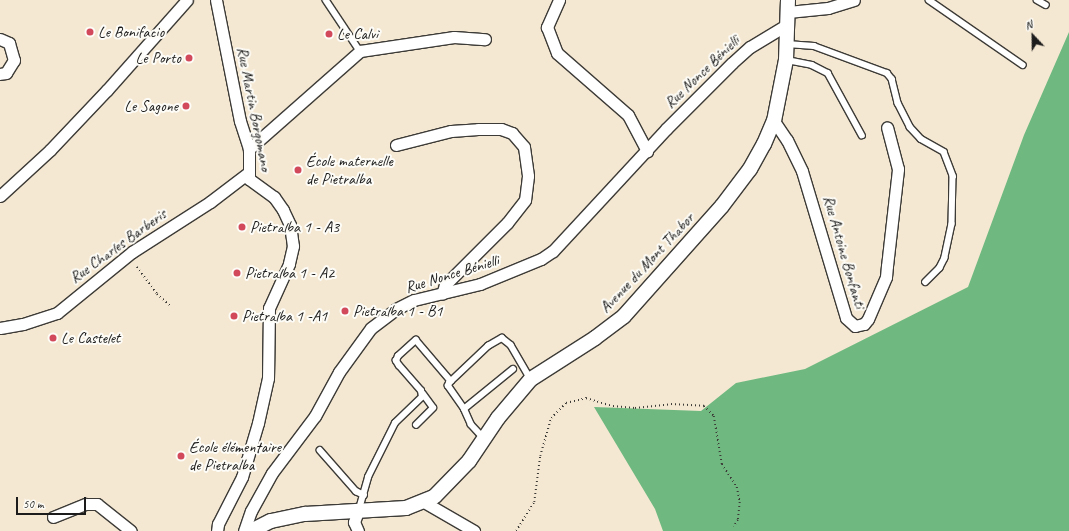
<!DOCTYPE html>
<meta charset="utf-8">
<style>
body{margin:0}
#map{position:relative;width:1069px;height:531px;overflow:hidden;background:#f5e8d2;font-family:Caveat,sans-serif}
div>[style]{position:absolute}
.forest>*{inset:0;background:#6fb980}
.path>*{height:1.5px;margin-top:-0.75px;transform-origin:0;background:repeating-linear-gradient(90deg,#3d3b37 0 1px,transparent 0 4px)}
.roads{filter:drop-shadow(1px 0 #3d3b37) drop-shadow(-1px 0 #3d3b37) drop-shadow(0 1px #3d3b37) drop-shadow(0 -1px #3d3b37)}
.service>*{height:5.5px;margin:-2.75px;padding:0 2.75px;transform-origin:2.75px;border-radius:2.75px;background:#fff}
.minor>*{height:11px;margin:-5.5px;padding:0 5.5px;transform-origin:5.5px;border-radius:5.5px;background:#fff}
.tertiary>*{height:14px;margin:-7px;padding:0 7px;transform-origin:7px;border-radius:7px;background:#fff}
.dots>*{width:11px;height:11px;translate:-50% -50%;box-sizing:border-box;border:2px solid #fdfcf7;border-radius:50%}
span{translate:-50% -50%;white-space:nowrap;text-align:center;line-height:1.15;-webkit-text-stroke:4px #fdfcf7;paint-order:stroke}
.poi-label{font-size:16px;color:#1c1c1c}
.left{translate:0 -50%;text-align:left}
.right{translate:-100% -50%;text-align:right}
.street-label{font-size:16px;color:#1c1c1c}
.north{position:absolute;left:1013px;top:16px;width:40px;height:40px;-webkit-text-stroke:3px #fdfcf7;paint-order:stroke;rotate:338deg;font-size:11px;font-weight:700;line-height:16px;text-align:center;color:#1c1c1c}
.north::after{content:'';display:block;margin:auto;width:14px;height:18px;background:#1c1c1c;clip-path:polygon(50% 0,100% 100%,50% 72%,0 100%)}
.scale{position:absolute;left:16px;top:497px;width:70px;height:18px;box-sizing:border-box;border:2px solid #1c1c1c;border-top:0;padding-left:5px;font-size:12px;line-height:14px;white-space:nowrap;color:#1c1c1c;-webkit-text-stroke:3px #fdfcf7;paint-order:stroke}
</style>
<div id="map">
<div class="forest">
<i style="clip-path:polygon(1069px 32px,1069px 531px,663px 531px,655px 509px,594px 407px,701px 411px,736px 383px,805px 369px,968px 287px,1024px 135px)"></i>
</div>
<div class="path">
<i style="left:137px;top:267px;width:34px;rotate:53deg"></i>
<i style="left:157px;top:294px;width:18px;rotate:41deg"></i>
<i style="left:516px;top:531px;width:34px;rotate:-58deg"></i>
<i style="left:534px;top:502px;width:46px;rotate:-82.6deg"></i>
<i style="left:540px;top:456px;width:40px;rotate:-74deg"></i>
<i style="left:551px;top:418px;width:21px;rotate:-45deg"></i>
<i style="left:566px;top:403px;width:21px;rotate:-14deg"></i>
<i style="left:586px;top:398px;width:28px;rotate:17deg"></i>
<i style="left:613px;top:406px;width:22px;rotate:5deg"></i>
<i style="left:635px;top:408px;width:36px;rotate:-6deg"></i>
<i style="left:671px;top:404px;width:33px;rotate:3deg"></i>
<i style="left:704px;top:406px;width:14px;rotate:45deg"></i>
<i style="left:714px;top:416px;width:49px;rotate:80.5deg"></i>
<i style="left:722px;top:464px;width:27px;rotate:57deg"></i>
<i style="left:737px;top:487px;width:15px;rotate:79deg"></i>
<i style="left:740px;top:502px;width:18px;rotate:96deg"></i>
<i style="left:738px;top:520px;width:8px;rotate:120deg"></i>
</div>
<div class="roads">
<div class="service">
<i style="left:326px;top:0;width:61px;rotate:56.3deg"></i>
<i style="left:929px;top:0;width:114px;rotate:34.7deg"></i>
<i style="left:1037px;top:0;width:10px;rotate:29deg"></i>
<i style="left:787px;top:44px;width:27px;rotate:4deg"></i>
<i style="left:814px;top:46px;width:78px;rotate:20.3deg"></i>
<i style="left:887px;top:73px;width:8px;rotate:50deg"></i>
<i style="left:892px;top:79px;width:25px;rotate:76deg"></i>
<i style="left:898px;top:103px;width:27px;rotate:63deg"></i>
<i style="left:910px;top:127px;width:16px;rotate:47deg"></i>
<i style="left:921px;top:139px;width:26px;rotate:29deg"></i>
<i style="left:944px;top:152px;width:26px;rotate:69deg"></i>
<i style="left:953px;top:176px;width:48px;rotate:91.2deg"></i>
<i style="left:952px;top:224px;width:35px;rotate:102deg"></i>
<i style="left:945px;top:258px;width:11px;rotate:117deg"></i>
<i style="left:940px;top:268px;width:20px;rotate:135deg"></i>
<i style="left:787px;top:60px;width:25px;rotate:11deg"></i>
<i style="left:812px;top:65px;width:18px;rotate:27deg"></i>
<i style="left:828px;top:73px;width:71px;rotate:61.3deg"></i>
<i style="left:464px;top:409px;width:63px;rotate:-39.2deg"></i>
<i style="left:416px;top:425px;width:24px;rotate:-45deg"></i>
<i style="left:433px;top:408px;width:17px;rotate:-126deg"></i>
<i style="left:484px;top:439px;width:19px;rotate:-133deg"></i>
<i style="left:471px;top:425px;width:17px;rotate:-114deg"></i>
<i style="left:464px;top:409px;width:28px;rotate:-125deg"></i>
<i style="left:448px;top:386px;width:3px;rotate:-72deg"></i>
<i style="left:449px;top:383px;width:54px;rotate:-43.5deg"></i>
<i style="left:488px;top:346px;width:16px;rotate:-30deg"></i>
<i style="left:502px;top:338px;width:11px;rotate:38deg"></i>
<i style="left:511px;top:345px;width:39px;rotate:60deg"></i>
<i style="left:320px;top:450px;width:55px;rotate:48.7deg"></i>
<i style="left:356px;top:491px;width:9px;rotate:27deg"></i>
<i style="left:359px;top:509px;width:33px;rotate:-74deg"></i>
<i style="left:368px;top:477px;width:60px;rotate:-63.4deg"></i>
<i style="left:395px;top:423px;width:37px;rotate:-44deg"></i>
<i style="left:422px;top:397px;width:6px;rotate:-99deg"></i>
<i style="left:421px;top:391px;width:33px;rotate:-131deg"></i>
<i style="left:399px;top:366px;width:6px;rotate:-121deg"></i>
<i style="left:396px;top:361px;width:5px;rotate:-68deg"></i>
<i style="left:398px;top:356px;width:24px;rotate:-42deg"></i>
<i style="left:416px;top:340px;width:54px;rotate:49.5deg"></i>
</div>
<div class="minor">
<i style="left:216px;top:0;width:123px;rotate:78.8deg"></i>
<i style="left:240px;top:121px;width:29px;rotate:72deg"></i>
<i style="left:249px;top:149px;width:30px;rotate:90deg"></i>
<i style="left:249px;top:179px;width:31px;rotate:36deg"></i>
<i style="left:274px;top:197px;width:16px;rotate:55deg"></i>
<i style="left:283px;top:210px;width:17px;rotate:65deg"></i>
<i style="left:290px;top:225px;width:21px;rotate:82deg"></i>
<i style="left:293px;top:246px;width:18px;rotate:103deg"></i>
<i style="left:289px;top:264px;width:48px;rotate:114.4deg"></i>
<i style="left:269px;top:308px;width:70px;rotate:90.8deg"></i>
<i style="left:268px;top:378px;width:46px;rotate:102.5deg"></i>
<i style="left:258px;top:423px;width:56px;rotate:106.5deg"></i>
<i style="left:242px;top:477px;width:53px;rotate:117.1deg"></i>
<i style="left:218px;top:524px;width:7px;rotate:98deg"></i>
<i style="left:559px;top:0;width:30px;rotate:114deg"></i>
<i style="left:547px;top:27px;width:28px;rotate:69deg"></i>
<i style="left:557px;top:53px;width:94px;rotate:41.1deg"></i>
<i style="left:628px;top:115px;width:41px;rotate:62.2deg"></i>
<i style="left:788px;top:12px;width:40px;rotate:-5.7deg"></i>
<i style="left:828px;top:8px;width:27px;rotate:-17deg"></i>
<i style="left:0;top:39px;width:10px;rotate:24deg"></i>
<i style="left:9px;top:43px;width:18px;rotate:74deg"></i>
<i style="left:14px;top:60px;width:15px;rotate:122deg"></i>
<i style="left:6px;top:73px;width:6px;rotate:171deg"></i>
<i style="left:774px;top:121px;width:23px;rotate:56deg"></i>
<i style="left:787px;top:140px;width:34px;rotate:64deg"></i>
<i style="left:802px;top:171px;width:153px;rotate:73.3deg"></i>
<i style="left:846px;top:318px;width:12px;rotate:42deg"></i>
<i style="left:855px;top:326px;width:9px;rotate:-13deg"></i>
<i style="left:864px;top:324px;width:6px;rotate:-51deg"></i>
<i style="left:868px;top:319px;width:46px;rotate:-66.8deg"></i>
<i style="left:886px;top:277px;width:11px;rotate:-85deg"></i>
<i style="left:887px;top:266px;width:98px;rotate:-83.5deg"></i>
<i style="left:898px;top:169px;width:43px;rotate:-104.7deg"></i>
<i style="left:396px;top:145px;width:57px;rotate:-14.3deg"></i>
<i style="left:451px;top:131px;width:27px;rotate:-4deg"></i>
<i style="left:478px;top:129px;width:23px"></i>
<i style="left:501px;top:129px;width:12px;rotate:20deg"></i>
<i style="left:512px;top:133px;width:18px;rotate:49deg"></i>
<i style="left:524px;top:147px;width:29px;rotate:82deg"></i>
<i style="left:528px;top:176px;width:24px;rotate:97deg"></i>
<i style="left:525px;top:200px;width:29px;rotate:128deg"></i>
<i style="left:507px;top:223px;width:88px;rotate:135deg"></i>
<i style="left:445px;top:285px;width:9px;rotate:108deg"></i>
<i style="left:249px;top:149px;width:148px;rotate:-41.4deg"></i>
<i style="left:360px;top:51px;width:95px;rotate:-8.5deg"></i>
<i style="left:454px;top:37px;width:31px;rotate:4deg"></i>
<i style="left:0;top:196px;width:68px;rotate:-42.6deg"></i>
<i style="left:50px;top:150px;width:83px;rotate:-46.5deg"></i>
<i style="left:107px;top:90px;width:120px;rotate:-48.4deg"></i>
<i style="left:0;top:328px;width:23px;rotate:-10deg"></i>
<i style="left:23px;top:324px;width:36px;rotate:-18deg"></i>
<i style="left:57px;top:313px;width:97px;rotate:-39.1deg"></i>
<i style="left:132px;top:252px;width:93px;rotate:-32.7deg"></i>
<i style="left:210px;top:202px;width:48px;rotate:-37.3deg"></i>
<i style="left:424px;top:502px;width:58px;rotate:30.1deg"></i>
<i style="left:358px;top:511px;width:12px;rotate:110deg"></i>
<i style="left:354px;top:522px;width:10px;rotate:66deg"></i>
<i style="left:53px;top:517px;width:35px;rotate:-22deg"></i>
<i style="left:86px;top:504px;width:11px"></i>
<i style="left:97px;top:504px;width:43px;rotate:38.5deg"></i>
<i style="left:244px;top:531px;width:21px;rotate:-71deg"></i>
<i style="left:251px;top:511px;width:43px;rotate:-61.1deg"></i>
<i style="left:272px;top:473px;width:71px;rotate:-53deg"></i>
<i style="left:315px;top:416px;width:50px;rotate:-61.4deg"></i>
<i style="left:339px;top:372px;width:54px;rotate:-54deg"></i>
<i style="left:371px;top:328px;width:31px;rotate:-37deg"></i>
<i style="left:396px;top:309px;width:20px;rotate:-27deg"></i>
<i style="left:414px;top:300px;width:68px;rotate:-13.6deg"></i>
<i style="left:480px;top:284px;width:66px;rotate:-22.3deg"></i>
<i style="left:541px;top:259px;width:14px;rotate:-34deg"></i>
<i style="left:553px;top:251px;width:166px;rotate:-47.2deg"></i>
<i style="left:666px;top:129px;width:93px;rotate:-45deg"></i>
<i style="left:732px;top:63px;width:24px;rotate:-42deg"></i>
<i style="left:750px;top:47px;width:44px;rotate:-31.2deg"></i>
</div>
<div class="tertiary">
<i style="left:251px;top:531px;width:22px;rotate:-27deg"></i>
<i style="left:271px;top:521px;width:35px;rotate:-12deg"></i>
<i style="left:305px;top:514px;width:101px;rotate:-3.4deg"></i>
<i style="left:406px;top:508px;width:31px;rotate:-22deg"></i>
<i style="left:435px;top:496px;width:49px;rotate:-45.8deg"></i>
<i style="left:469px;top:461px;width:52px;rotate:-56deg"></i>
<i style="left:498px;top:418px;width:51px;rotate:-49.8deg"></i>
<i style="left:531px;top:379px;width:76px;rotate:-32.6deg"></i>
<i style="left:595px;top:338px;width:36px;rotate:-37deg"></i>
<i style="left:624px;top:316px;width:147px;rotate:-48.3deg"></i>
<i style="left:722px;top:206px;width:46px;rotate:-52.9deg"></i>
<i style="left:750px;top:169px;width:29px;rotate:-61deg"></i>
<i style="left:764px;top:144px;width:25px;rotate:-67deg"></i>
<i style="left:774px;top:121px;width:62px;rotate:-78.9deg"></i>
<i style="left:786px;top:60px;width:60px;rotate:-88.1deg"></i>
</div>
</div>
<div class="dots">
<i style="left:90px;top:32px;background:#d1495b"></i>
<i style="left:329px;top:34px;background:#d1495b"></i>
<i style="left:189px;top:58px;background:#d1495b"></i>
<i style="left:186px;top:106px;background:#d1495b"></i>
<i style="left:298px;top:170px;background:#d1495b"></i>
<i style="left:242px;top:227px;background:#d1495b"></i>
<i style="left:237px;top:273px;background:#d1495b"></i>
<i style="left:345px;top:311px;background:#d1495b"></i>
<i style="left:234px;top:316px;background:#d1495b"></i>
<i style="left:53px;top:338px;background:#d1495b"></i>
<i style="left:181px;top:456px;background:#d1495b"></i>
</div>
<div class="poi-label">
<span class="left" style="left:98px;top:32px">Le Bonifacio</span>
<span class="left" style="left:337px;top:34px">Le Calvi</span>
<span class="right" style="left:181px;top:58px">Le Porto</span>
<span class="right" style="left:178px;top:106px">Le Sagone</span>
<span class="left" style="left:306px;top:170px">École maternelle<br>de Pietralba</span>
<span class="left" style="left:250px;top:227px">Pietralba 1 - A3</span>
<span class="left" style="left:245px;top:273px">Pietralba 1 - A2</span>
<span class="left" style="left:353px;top:311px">Pietralba 1 - B1</span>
<span class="left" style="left:242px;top:316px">Pietralba 1 -A1</span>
<span class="left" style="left:61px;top:338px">Le Castelet</span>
<span class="left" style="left:189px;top:456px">École élémentaire<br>de Pietralba</span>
</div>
<div class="street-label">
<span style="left:702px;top:72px;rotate:-44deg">Rue Nonce Bénielli</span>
<span style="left:254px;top:109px;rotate:79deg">Rue Martin Borgomano</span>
<span style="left:118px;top:246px;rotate:-36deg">Rue Charles Barberis</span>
<span style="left:844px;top:252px;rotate:74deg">Rue Antoine Bonfanti</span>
<span style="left:647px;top:263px;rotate:-47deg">Avenue du Mont Thabor</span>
<span style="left:452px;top:274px;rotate:-17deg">Rue Nonce Bénielli</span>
</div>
<div class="north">N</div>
<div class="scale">50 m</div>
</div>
